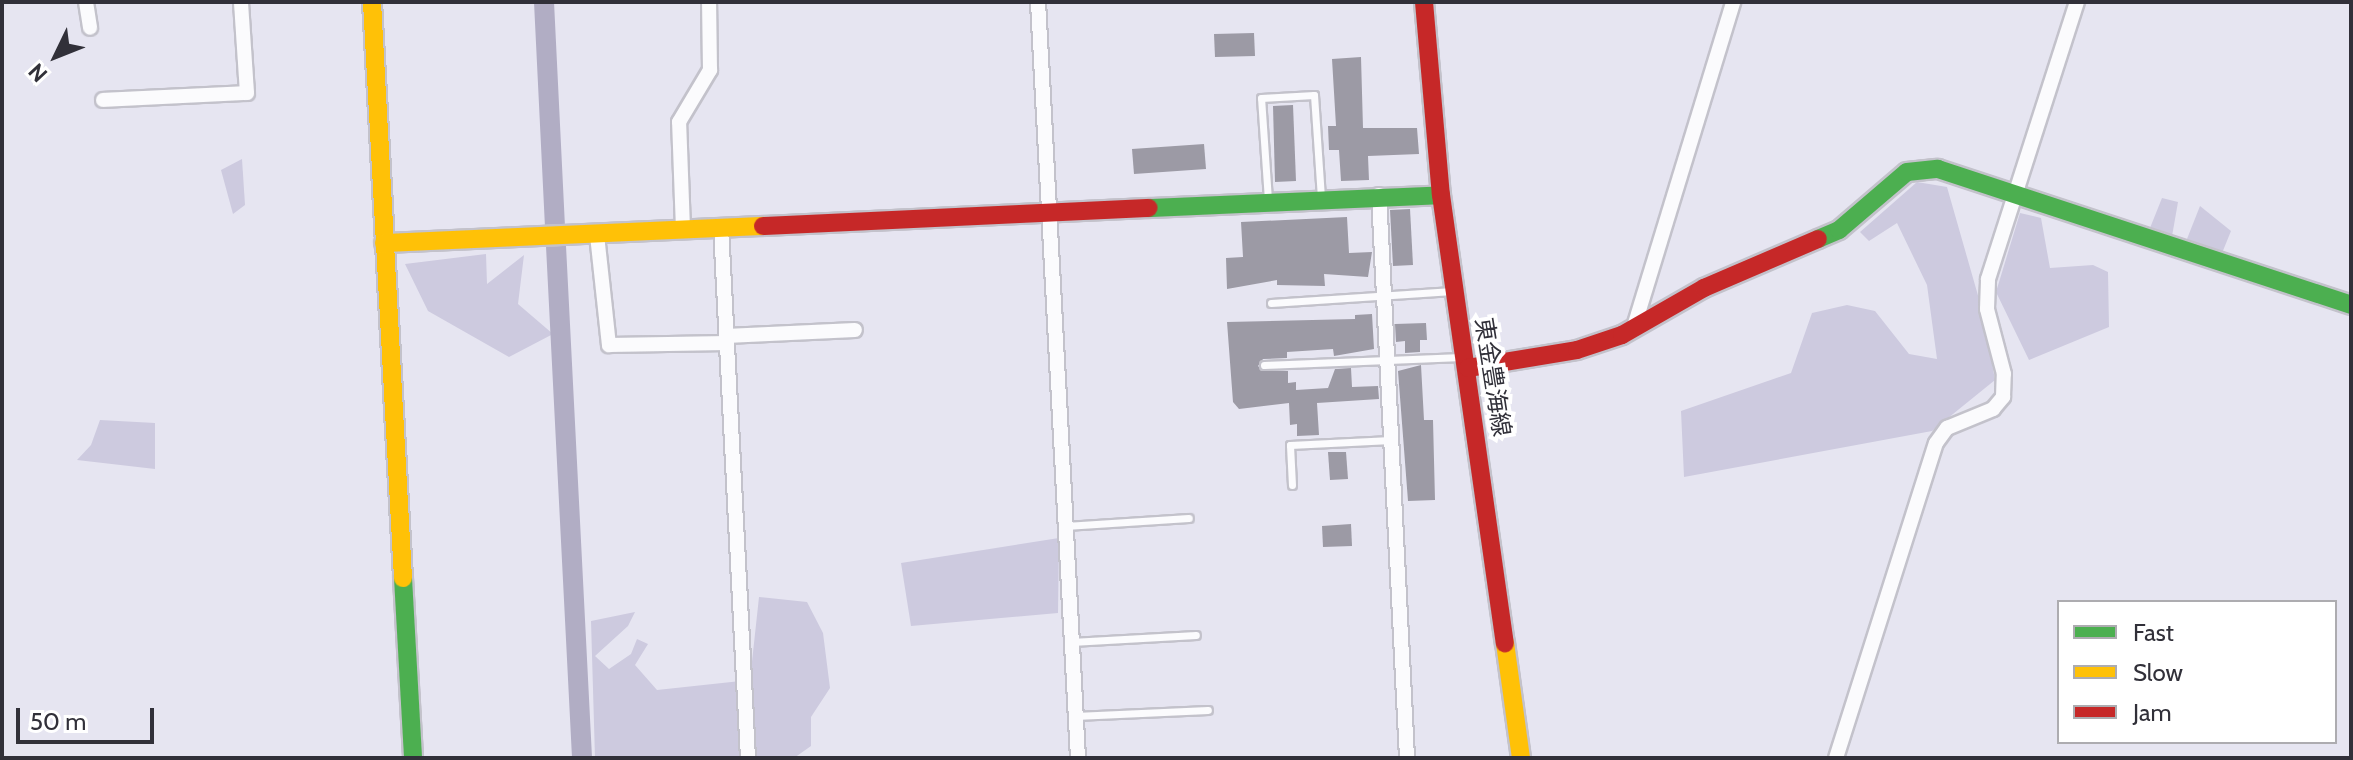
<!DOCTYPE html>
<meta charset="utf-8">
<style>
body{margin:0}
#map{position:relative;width:2353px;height:760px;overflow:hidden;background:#e6e5f1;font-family:Cabin,"Noto Sans JP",sans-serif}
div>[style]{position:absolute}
.green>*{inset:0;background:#cdcadf}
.canal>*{height:20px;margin:-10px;padding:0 10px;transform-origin:10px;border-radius:10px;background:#b1adc4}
.building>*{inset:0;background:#9c9aa5}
.roads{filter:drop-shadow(2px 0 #c3c2cb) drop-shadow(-2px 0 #c3c2cb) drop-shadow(0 2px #c3c2cb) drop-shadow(0 -2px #c3c2cb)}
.lane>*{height:7px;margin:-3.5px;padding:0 3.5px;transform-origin:3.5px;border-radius:3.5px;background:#fbfbfd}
.street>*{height:14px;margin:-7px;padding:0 7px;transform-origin:7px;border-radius:7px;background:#fbfbfd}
.fast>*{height:18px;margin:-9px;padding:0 9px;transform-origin:9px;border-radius:9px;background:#4caf50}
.slow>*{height:18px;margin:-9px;padding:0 9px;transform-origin:9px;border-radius:9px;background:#ffc107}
.jam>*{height:18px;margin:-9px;padding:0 9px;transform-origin:9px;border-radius:9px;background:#c62828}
span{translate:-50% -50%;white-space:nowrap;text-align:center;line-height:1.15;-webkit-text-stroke:8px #fff;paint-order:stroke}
.street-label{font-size:24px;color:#313039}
.frame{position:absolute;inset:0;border:4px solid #313039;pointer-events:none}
.legend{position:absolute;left:2057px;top:600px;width:280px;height:144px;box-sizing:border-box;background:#fff;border:2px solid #adacb0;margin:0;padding:10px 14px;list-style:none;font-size:24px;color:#313039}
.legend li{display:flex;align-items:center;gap:16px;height:40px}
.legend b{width:40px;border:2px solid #adacb0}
.north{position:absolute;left:16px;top:16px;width:80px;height:80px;-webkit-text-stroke:6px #fff;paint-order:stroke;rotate:227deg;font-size:22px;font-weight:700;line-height:32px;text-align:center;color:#313039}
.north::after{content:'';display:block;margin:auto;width:28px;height:36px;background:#313039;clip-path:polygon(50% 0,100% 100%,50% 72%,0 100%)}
.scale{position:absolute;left:16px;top:708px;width:138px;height:36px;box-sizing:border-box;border:4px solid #313039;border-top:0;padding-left:10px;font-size:24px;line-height:28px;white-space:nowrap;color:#313039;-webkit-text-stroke:6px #fff;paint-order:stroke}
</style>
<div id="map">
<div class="green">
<i style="clip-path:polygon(242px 159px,245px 205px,233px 214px,221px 170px)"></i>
<i style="clip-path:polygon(1917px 182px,1947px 187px,1983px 313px,1995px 380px,1932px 431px,1684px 477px,1681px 411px,1791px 373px,1812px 313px,1847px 305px,1875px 311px,1909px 354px,1937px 359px,1927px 285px,1897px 223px,1869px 241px,1860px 232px)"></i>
<i style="clip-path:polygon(2162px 198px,2178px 202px,2171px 242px,2150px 228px)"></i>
<i style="clip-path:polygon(2200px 206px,2231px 231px,2220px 258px,2185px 244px)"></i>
<i style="clip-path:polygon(2020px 213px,2041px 218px,2050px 268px,2093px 265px,2108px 272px,2109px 327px,2029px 360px,1996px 292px)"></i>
<i style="clip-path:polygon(486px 254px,487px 284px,524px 255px,518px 304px,553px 334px,509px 357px,428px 311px,405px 264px)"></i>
<i style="clip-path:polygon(100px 420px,155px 423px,155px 469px,77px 460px,91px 445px)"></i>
<i style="clip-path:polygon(1059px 538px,1058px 613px,911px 626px,901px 563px)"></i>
<i style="clip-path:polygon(759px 597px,807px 602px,823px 633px,830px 688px,811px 717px,811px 746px,794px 758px,595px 758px,591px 621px,635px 612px,628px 626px,595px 656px,609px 669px,631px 654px,637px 639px,648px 644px,635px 665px,657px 690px,750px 680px)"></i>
</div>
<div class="canal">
<i style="left:544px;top:2px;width:225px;rotate:87.2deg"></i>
<i style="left:556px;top:246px;width:513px;rotate:87.09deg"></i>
</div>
<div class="building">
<i style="clip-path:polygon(1254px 33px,1255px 56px,1215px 57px,1214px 34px)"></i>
<i style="clip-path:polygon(1361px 57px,1363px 128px,1417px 128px,1419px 154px,1368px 156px,1369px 180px,1341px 181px,1339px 150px,1329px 150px,1328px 126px,1336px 126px,1332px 59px)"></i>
<i style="clip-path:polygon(1293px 105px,1296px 181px,1275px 182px,1273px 106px)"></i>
<i style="clip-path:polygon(1204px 144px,1206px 169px,1134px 174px,1132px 149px)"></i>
<i style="clip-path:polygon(1410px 209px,1413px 265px,1393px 266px,1390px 210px)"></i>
<i style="clip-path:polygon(1347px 217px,1349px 253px,1372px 252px,1368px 277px,1324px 274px,1325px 286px,1277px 285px,1277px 280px,1227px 289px,1226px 258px,1243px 257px,1241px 222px)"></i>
<i style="clip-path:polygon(1372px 314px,1374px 349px,1334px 356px,1333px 349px,1287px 352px,1287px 358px,1263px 359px,1258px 366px,1263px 371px,1288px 371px,1288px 383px,1296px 382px,1296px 390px,1328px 388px,1335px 369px,1351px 368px,1352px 387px,1378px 386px,1379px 399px,1317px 403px,1319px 435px,1297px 436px,1297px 424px,1290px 425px,1289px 403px,1239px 409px,1233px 402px,1227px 322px,1355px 319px,1355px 315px)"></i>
<i style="clip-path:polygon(1426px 323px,1427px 340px,1420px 340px,1420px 352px,1405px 353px,1405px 341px,1396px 342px,1395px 324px)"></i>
<i style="clip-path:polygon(1421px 365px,1424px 420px,1433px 420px,1435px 500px,1408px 501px,1398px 371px)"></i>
<i style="clip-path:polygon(1328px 452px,1346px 452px,1348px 479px,1330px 480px)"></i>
<i style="clip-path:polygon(1351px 524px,1352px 546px,1323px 547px,1322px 526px)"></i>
</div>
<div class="roads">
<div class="lane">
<i style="left:1268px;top:200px;width:102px;rotate:-93.9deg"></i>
<i style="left:1261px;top:98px;width:53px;rotate:-3.2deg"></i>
<i style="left:1314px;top:95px;width:103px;rotate:86.1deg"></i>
<i style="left:1271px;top:303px;width:182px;rotate:-3.8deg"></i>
<i style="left:1264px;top:365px;width:198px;rotate:-2.3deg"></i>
<i style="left:1292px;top:485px;width:40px;rotate:-92.9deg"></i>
<i style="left:1290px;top:445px;width:101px;rotate:-2.8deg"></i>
<i style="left:1065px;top:526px;width:124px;rotate:-3.7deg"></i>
<i style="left:1071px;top:642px;width:125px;rotate:-3.2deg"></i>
<i style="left:1075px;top:716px;width:133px;rotate:-2.6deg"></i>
</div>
<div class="street">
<i style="left:86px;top:2px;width:26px;rotate:81deg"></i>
<i style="left:1038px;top:2px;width:757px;rotate:86.97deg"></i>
<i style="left:103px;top:100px;width:144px;rotate:-2.8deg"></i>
<i style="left:247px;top:93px;width:91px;rotate:-93.8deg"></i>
<i style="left:1379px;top:195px;width:564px;rotate:87.15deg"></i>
<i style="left:721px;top:227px;width:532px;rotate:87.09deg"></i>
<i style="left:683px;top:229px;width:107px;rotate:-92.1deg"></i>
<i style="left:679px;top:122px;width:61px;rotate:-59.2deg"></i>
<i style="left:710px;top:70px;width:68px;rotate:-90.8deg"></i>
<i style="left:597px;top:235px;width:111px;rotate:83.8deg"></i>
<i style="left:609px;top:345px;width:118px;rotate:-1deg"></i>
<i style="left:1633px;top:330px;width:343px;rotate:-73deg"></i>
<i style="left:726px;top:336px;width:129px;rotate:-2.7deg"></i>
<i style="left:1836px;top:758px;width:330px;rotate:-72.4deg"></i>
<i style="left:1936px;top:443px;width:19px;rotate:-54deg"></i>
<i style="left:1947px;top:428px;width:50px;rotate:-22.4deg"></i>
<i style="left:1993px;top:409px;width:16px;rotate:-50deg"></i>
<i style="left:2003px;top:397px;width:23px;rotate:-88deg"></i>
<i style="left:2004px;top:374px;width:67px;rotate:-104.7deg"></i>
<i style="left:1987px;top:309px;width:30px;rotate:-88deg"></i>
<i style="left:1988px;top:279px;width:291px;rotate:-72.2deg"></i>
</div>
<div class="fast">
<i style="left:1149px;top:208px;width:292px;rotate:-2.5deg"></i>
<i style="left:1818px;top:239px;width:23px;rotate:-23deg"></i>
<i style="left:1839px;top:230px;width:89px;rotate:-40.5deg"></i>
<i style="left:1907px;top:172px;width:31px;rotate:-6deg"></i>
<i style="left:1938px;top:169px;width:435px;rotate:18.2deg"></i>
<i style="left:403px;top:578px;width:180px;rotate:86.8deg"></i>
</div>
<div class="slow">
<i style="left:372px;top:2px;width:577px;rotate:86.92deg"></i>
<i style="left:384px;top:243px;width:379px;rotate:-2.6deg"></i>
<i style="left:1505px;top:643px;width:116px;rotate:82.1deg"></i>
</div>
<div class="jam">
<i style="left:1424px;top:2px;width:194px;rotate:85deg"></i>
<i style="left:1441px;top:195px;width:453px;rotate:81.9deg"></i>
<i style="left:763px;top:226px;width:386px;rotate:-2.7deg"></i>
<i style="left:1468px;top:368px;width:110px;rotate:-9.4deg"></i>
<i style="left:1577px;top:350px;width:47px;rotate:-18.4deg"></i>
<i style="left:1622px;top:335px;width:95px;rotate:-29.8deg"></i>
<i style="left:1704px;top:288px;width:124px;rotate:-23.3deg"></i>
</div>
</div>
<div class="street-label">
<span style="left:1493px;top:377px;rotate:81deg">東金豊海線</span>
</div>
<div class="frame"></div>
<ul class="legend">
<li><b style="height:10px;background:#4caf50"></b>Fast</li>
<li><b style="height:10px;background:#ffc107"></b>Slow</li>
<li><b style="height:10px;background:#c62828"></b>Jam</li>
</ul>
<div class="north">N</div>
<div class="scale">50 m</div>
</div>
